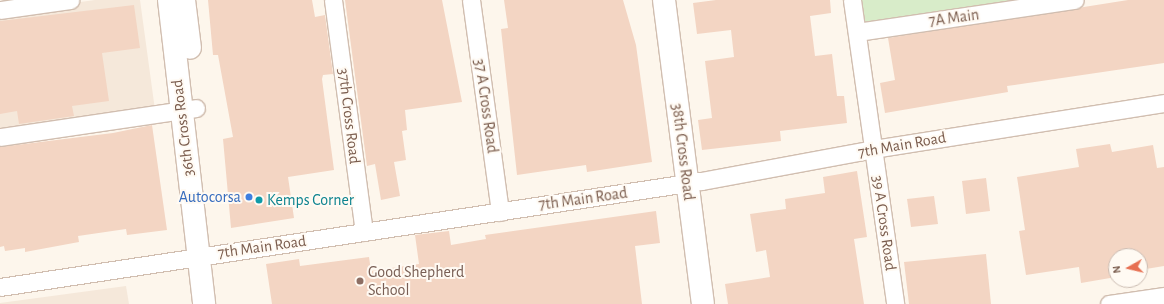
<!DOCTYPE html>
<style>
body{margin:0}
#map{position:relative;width:1164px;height:304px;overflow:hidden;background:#fdf6ec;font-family:"Alegreya Sans",sans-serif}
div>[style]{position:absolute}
.residential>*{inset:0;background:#f5e8da}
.green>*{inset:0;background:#d8ecc9}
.building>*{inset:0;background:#f3d5c3}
.roads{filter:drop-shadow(1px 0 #d1beb0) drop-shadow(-1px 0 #d1beb0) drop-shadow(0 1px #d1beb0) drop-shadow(0 -1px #d1beb0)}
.street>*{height:17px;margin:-8.5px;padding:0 8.5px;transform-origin:8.5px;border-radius:8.5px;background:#fff}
.secondary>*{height:22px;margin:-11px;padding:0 11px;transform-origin:11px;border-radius:11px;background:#fff}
.dots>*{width:11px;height:11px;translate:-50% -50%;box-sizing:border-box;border:2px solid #fffaf3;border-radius:50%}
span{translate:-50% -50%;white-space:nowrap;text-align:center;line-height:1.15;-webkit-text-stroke:4px #fffaf3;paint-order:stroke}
.street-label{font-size:16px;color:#7a5c4d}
.shop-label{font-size:16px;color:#366cbe}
.right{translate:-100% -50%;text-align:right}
.culture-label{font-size:16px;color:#0d838f}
.left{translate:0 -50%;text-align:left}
.education-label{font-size:16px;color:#785e54}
.north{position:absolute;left:1108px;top:248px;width:40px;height:40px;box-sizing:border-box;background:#fffaf3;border:1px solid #cabbb1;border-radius:50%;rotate:262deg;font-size:11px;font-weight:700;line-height:16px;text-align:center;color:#7a5c4d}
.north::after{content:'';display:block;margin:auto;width:14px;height:18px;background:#e76f51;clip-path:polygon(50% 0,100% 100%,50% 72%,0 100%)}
</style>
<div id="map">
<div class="residential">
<i style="clip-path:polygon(95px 0,140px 0,155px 110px,0 131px,0 13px)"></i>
<i style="clip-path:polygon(126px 286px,129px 304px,0 304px,0 303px)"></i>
</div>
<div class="green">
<i style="clip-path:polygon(861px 0,1037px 0,865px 25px)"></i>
</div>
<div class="building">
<i style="clip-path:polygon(208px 0,312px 0,315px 17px,325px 15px,333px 74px,323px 75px,322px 79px,334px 170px,288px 177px,294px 218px,231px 228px,223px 139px,233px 137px,218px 55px,213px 55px)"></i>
<i style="clip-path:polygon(345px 0,442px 0,462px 102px,405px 110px,407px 130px,402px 131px,406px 160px,394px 162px,400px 196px,381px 200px,375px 164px,367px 166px)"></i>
<i style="clip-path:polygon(504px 0,623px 0,636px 45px,652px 162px,587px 172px,586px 165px,517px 175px,501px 29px,508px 28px)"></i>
<i style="clip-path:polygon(716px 0,830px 0,831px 13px,810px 16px,815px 56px,832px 54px,837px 96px,844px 96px,847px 123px,780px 131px,781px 141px,702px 150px,698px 120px,712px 118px,705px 61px,734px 57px,731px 30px,697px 34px,693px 3px)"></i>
<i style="clip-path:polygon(1128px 0,1164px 0,1164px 63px,1007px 86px,1008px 92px,885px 113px,880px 83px,895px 80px,888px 38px)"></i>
<i style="clip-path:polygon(134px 5px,140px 48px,102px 53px,109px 101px,72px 106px,74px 116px,19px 124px,17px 111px,0 114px,0 21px)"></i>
<i style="clip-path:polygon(152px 125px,167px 230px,127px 235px,126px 229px,78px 236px,79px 242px,25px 252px,25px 248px,5px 251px,4px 246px,0 247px,0 147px,113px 133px)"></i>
<i style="clip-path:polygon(1110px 144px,1112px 152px,1153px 145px,1157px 168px,1164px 167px,1164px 266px,1140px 270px,1140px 256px,1116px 256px,1116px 277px,1081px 283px,1079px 267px,1026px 275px,1019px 231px,1025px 230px,1017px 177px,1079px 167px,1076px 149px)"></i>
<i style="clip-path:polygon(857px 171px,867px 237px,854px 239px,864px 304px,728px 304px,725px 284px,770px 277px,766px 250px,756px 252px,750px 214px,786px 209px,785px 199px,825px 193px,823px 177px)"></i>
<i style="clip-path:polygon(986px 178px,990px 211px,966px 214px,962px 181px)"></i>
<i style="clip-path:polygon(934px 196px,938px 224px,911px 227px,907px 199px)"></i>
<i style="clip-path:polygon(656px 211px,660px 243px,635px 246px,642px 304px,272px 304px,266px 264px,299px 259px,300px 266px,369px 257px,371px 271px,419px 264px,415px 235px,449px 231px,451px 245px,486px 239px,485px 235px)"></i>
<i style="clip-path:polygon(986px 254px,991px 304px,909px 304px,904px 262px)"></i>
</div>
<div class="roads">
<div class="street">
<i style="left:333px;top:0;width:234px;rotate:82.4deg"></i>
<i style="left:471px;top:0;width:214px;rotate:82.2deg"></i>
<i style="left:852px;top:0;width:307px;rotate:81.9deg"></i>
<i style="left:0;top:10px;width:71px;rotate:-8.1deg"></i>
<i style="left:857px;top:32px;width:220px;rotate:-8.4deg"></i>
<i style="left:0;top:137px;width:198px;rotate:-8.4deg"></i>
<i style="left:0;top:287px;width:709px;rotate:-8.6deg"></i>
<i style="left:701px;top:181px;width:175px;rotate:-10.5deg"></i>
<i style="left:873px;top:149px;width:295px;rotate:-9deg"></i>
<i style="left:1109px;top:304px;width:56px;rotate:-8.3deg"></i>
</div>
<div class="secondary">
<i style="left:169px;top:0;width:306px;rotate:83.4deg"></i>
<i style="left:184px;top:0;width:48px;rotate:82.9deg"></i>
<i style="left:664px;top:0;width:306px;rotate:82.7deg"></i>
</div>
</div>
<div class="dots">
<i style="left:249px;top:197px;background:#3f7fe0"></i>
<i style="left:259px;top:200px;background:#0f9aa8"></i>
<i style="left:360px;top:281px;background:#8d6e63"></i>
</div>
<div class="street-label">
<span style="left:954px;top:18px;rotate:-8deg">7A Main</span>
<span style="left:486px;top:106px;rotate:82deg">37 A Cross Road</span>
<span style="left:349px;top:116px;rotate:83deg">37th Cross Road</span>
<span style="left:183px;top:128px;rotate:-97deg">36th Cross Road</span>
<span style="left:902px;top:145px;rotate:-10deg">7th Main Road</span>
<span style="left:683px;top:152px;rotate:83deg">38th Cross Road</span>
<span style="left:583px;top:199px;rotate:-8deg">7th Main Road</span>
<span style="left:884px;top:223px;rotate:82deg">39 A Cross Road</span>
<span style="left:262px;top:247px;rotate:-8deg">7th Main Road</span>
</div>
<div class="shop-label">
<span class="right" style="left:241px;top:197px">Autocorsa</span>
</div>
<div class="culture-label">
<span class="left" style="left:267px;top:200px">Kemps Corner</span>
</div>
<div class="education-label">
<span class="left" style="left:368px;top:281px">Good Shepherd<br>School</span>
</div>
<div class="north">N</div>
</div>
